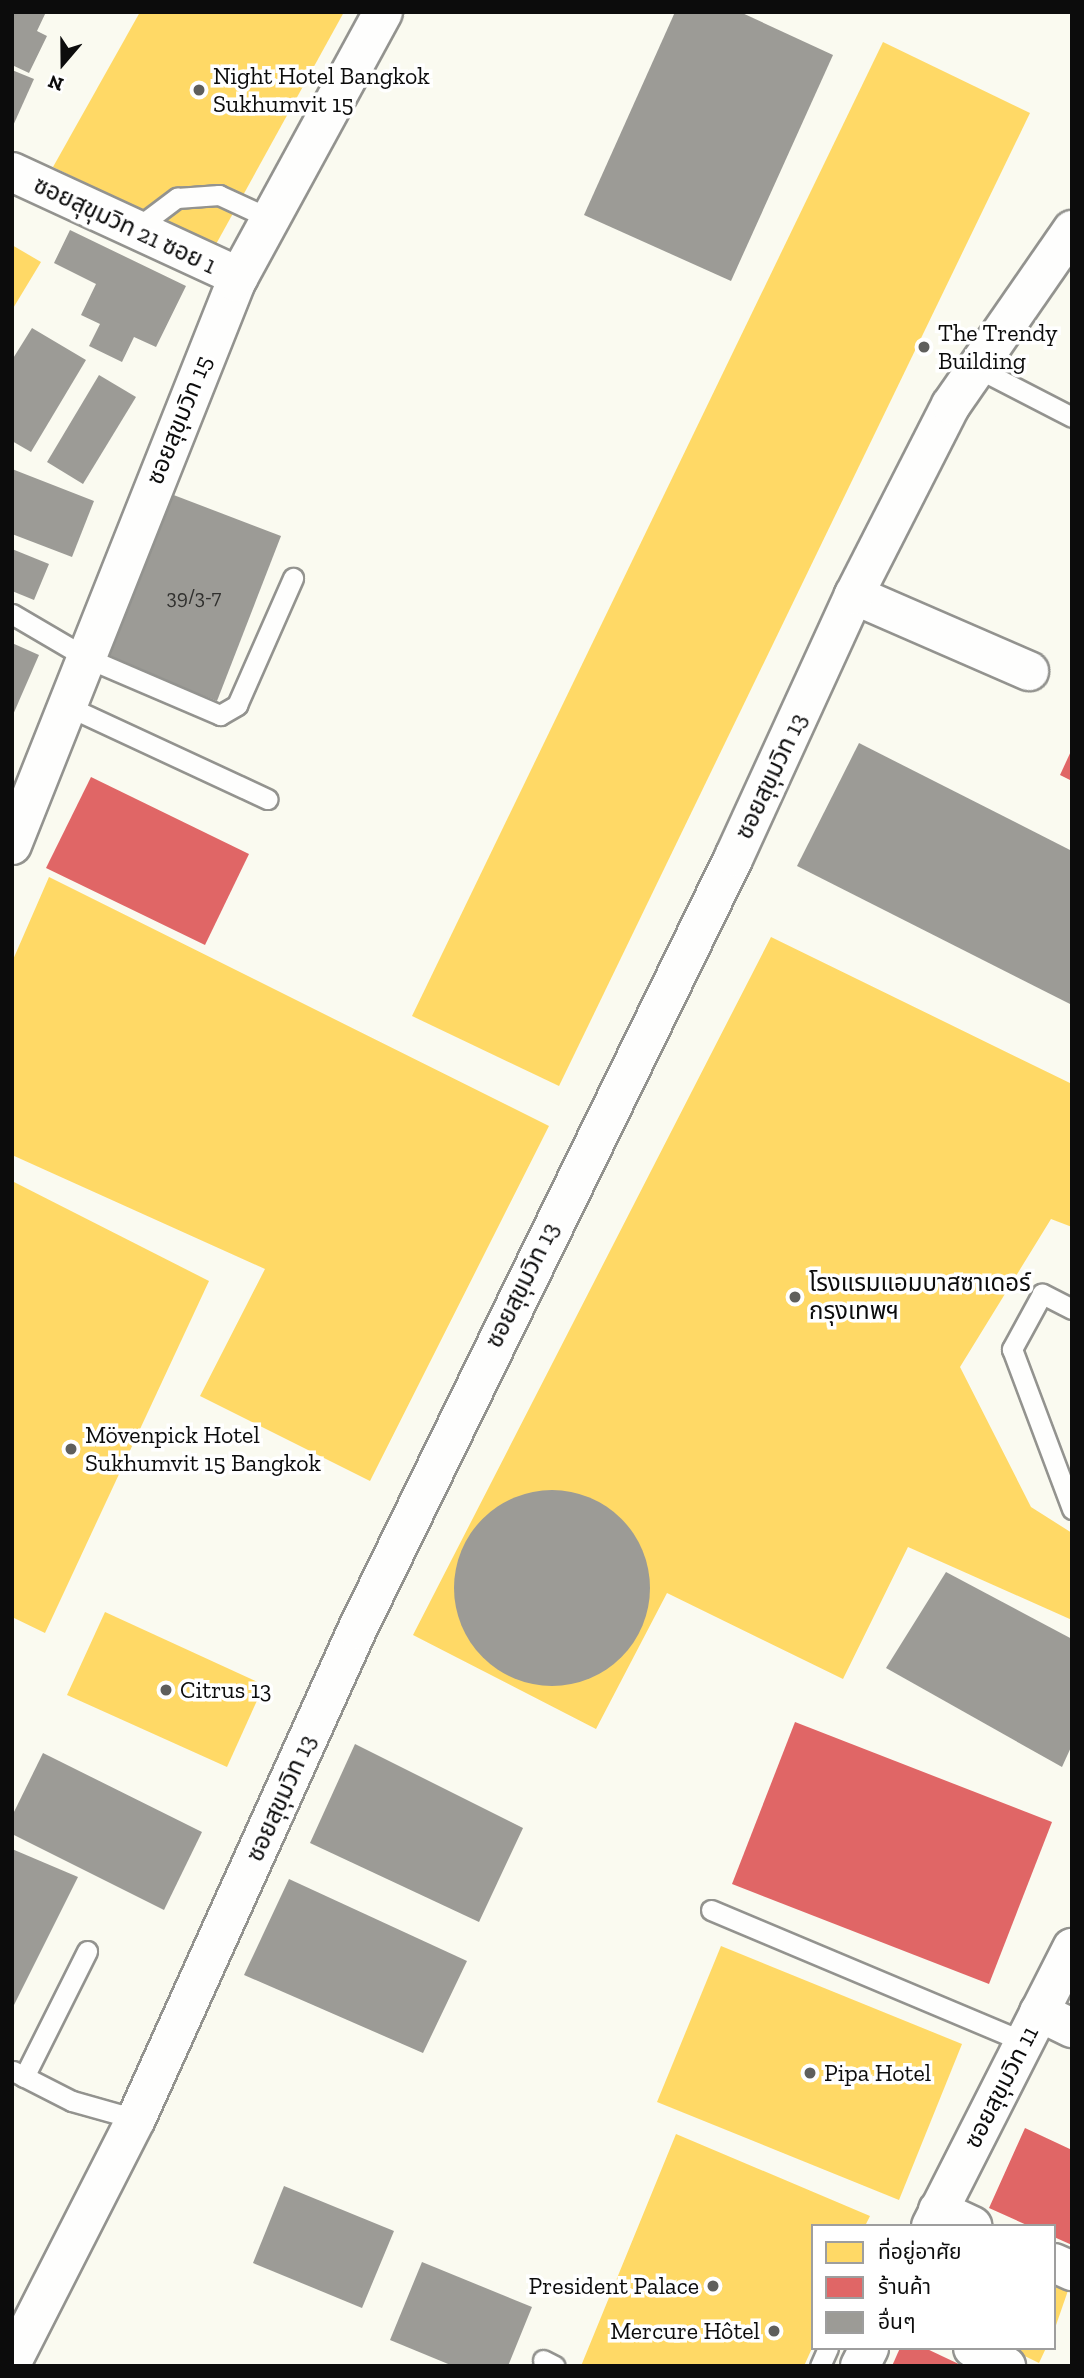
<!DOCTYPE html>
<meta charset="utf-8">
<style>
body{margin:0}
#map{position:relative;width:1084px;height:2378px;overflow:hidden;background:#fafaf0;font-family:"Zilla Slab","Noto Sans Thai",serif}
div>[style]{position:absolute}
.homes>*{inset:0;background:#ffd966}
.shops>*{inset:0;background:#e06666}
.building>*{inset:0;background:#9c9b96}
.round{border-radius:50%}
.roads{filter:drop-shadow(2px 0 #93938f) drop-shadow(-2px 0 #93938f) drop-shadow(0 2px #93938f) drop-shadow(0 -2px #93938f)}
.service>*{height:19px;margin:-9.5px;padding:0 9.5px;transform-origin:9.5px;border-radius:9.5px;background:#fefefd}
.minor>*{height:38px;margin:-19px;padding:0 19px;transform-origin:19px;border-radius:19px;background:#fefefd}
.dots>*{width:19px;height:19px;translate:-50% -50%;box-sizing:border-box;border:4px solid #fff;border-radius:50%}
span{translate:-50% -50%;white-space:nowrap;text-align:center;line-height:1.15;-webkit-text-stroke:7px #fff;paint-order:stroke}
.number-label{font-size:21px;color:#30302e}
.number-label span{-webkit-text-stroke-width:0}
.poi-label{font-size:24px;color:#0c0c0c}
.left{translate:0 -50%;text-align:left}
.right{translate:-100% -50%;text-align:right}
.street-label{font-size:24px;color:#0c0c0c}
.frame{position:absolute;inset:0;border:14px solid #0c0c0c;pointer-events:none}
.legend{position:absolute;left:811px;top:2224px;width:245px;height:126px;box-sizing:border-box;background:#fff;border:2px solid #9e9e9e;margin:0;padding:9px 12px;list-style:none;font-size:21px;color:#0c0c0c}
.legend li{display:flex;align-items:center;gap:14px;height:35px}
.legend b{width:35px;border:2px solid #9e9e9e}
.north{position:absolute;left:28px;top:28px;width:70px;height:70px;-webkit-text-stroke:5px #fff;paint-order:stroke;rotate:200deg;font-size:19px;font-weight:700;line-height:28px;text-align:center;color:#0c0c0c}
.north::after{content:'';display:block;margin:auto;width:24px;height:32px;background:#0c0c0c;clip-path:polygon(50% 0,100% 100%,50% 72%,0 100%)}
</style>
<div id="map">
<div class="homes">
<i style="clip-path:polygon(140px 12px,344px 12px,215px 246px,53px 167px)"></i>
<i style="clip-path:polygon(883px 42px,1030px 113px,559px 1086px,412px 1016px)"></i>
<i style="clip-path:polygon(12px 245px,41px 262px,12px 310px)"></i>
<i style="clip-path:polygon(49px 877px,549px 1126px,370px 1481px,200px 1396px,265px 1269px,12px 1155px,12px 962px)"></i>
<i style="clip-path:polygon(771px 937px,1072px 1084px,1072px 1227px,1051px 1219px,960px 1367px,1031px 1507px,1072px 1533px,1072px 1620px,908px 1547px,843px 1679px,667px 1593px,596px 1729px,413px 1635px)"></i>
<i style="clip-path:polygon(12px 1181px,209px 1281px,45px 1633px,12px 1617px)"></i>
<i style="clip-path:polygon(105px 1612px,264px 1685px,227px 1767px,67px 1695px)"></i>
<i style="clip-path:polygon(721px 1946px,962px 2044px,899px 2200px,657px 2102px)"></i>
<i style="clip-path:polygon(676px 2134px,870px 2216px,865px 2226px,813px 2226px,813px 2346px,804px 2366px,581px 2366px)"></i>
<i style="clip-path:polygon(1054px 2271px,1072px 2279px,1054px 2331px)"></i>
<i style="clip-path:polygon(1008px 2348px,1046px 2348px,1039px 2363px)"></i>
</div>
<div class="shops">
<i style="clip-path:polygon(1072px 749px,1072px 781px,1060px 775px)"></i>
<i style="clip-path:polygon(91px 777px,249px 854px,205px 945px,46px 868px)"></i>
<i style="clip-path:polygon(795px 1722px,1052px 1822px,989px 1984px,732px 1884px)"></i>
<i style="clip-path:polygon(1025px 2128px,1072px 2150px,1072px 2245px,1054px 2237px,1054px 2226px,1029px 2226px,989px 2208px)"></i>
<i style="clip-path:polygon(900px 2348px,925px 2348px,963px 2366px,892px 2366px)"></i>
</div>
<div class="building">
<i style="clip-path:polygon(12px 12px,46px 12px,37px 31px,47px 36px,29px 73px,12px 65px)"></i>
<i style="clip-path:polygon(675px 12px,740px 12px,833px 55px,731px 281px,584px 215px)"></i>
<i style="clip-path:polygon(12px 70px,34px 79px,12px 128px)"></i>
<i style="clip-path:polygon(70px 230px,186px 286px,156px 347px,134px 337px,122px 362px,89px 346px,100px 324px,81px 315px,96px 284px,54px 263px)"></i>
<i style="clip-path:polygon(32px 328px,86px 360px,31px 452px,12px 441px,12px 360px)"></i>
<i style="clip-path:polygon(99px 375px,136px 397px,83px 484px,47px 462px)"></i>
<i style="clip-path:polygon(12px 469px,94px 501px,72px 557px,12px 534px)"></i>
<i style="clip-path:polygon(171px 494px,281px 536px,217px 701px,108px 659px)"></i>
<i style="clip-path:polygon(12px 549px,49px 564px,34px 600px,12px 591px)"></i>
<i style="clip-path:polygon(12px 643px,39px 655px,12px 717px)"></i>
<i style="clip-path:polygon(859px 743px,1072px 851px,1072px 1005px,797px 866px)"></i>
<i class="round" style="left:454px;top:1490px;width:196px;height:196px"></i>
<i style="clip-path:polygon(946px 1572px,1072px 1639px,1072px 1745px,1062px 1767px,886px 1668px)"></i>
<i style="clip-path:polygon(355px 1744px,523px 1828px,479px 1922px,310px 1843px)"></i>
<i style="clip-path:polygon(43px 1753px,202px 1832px,164px 1910px,12px 1834px,12px 1816px)"></i>
<i style="clip-path:polygon(12px 1849px,78px 1877px,12px 2009px)"></i>
<i style="clip-path:polygon(289px 1879px,467px 1961px,423px 2053px,244px 1975px)"></i>
<i style="clip-path:polygon(284px 2186px,394px 2231px,362px 2308px,253px 2263px)"></i>
<i style="clip-path:polygon(422px 2262px,532px 2307px,508px 2366px,453px 2366px,390px 2340px)"></i>
</div>
<div class="roads">
<div class="service">
<i style="left:139px;top:235px;width:16px;rotate:-63deg"></i>
<i style="left:146px;top:221px;width:39px;rotate:-37deg"></i>
<i style="left:177px;top:198px;width:42px;rotate:-4.1deg"></i>
<i style="left:219px;top:195px;width:57px;rotate:24.8deg"></i>
<i style="left:977px;top:368px;width:107px;rotate:27.3deg"></i>
<i style="left:12px;top:614px;width:87px;rotate:30.4deg"></i>
<i style="left:87px;top:658px;width:145px;rotate:23.2deg"></i>
<i style="left:220px;top:715px;width:20px;rotate:-30deg"></i>
<i style="left:237px;top:705px;width:139px;rotate:-66.2deg"></i>
<i style="left:67px;top:706px;width:221px;rotate:24.9deg"></i>
<i style="left:1072px;top:1309px;width:34px;rotate:-153deg"></i>
<i style="left:1042px;top:1294px;width:63px;rotate:118.6deg"></i>
<i style="left:1012px;top:1349px;width:171px;rotate:69.4deg"></i>
<i style="left:711px;top:1910px;width:341px;rotate:22.8deg"></i>
<i style="left:13px;top:2071px;width:66px;rotate:27deg"></i>
<i style="left:72px;top:2101px;width:66px;rotate:15.7deg"></i>
<i style="left:24px;top:2077px;width:141px;rotate:-63.4deg"></i>
<i style="left:543px;top:2360px;width:13px;rotate:27deg"></i>
<i style="left:820px;top:2366px;width:20px;rotate:-66deg"></i>
</div>
<div class="minor">
<i style="left:12px;top:172px;width:250px;rotate:24.8deg"></i>
<i style="left:854px;top:595px;width:191px;rotate:23.5deg"></i>
<i style="left:12px;top:845px;width:606px;rotate:-68.3deg"></i>
<i style="left:236px;top:282px;width:307px;rotate:-61.4deg"></i>
<i style="left:1039px;top:2012px;width:37px;rotate:26deg"></i>
<i style="left:938px;top:2210px;width:38px;rotate:25deg"></i>
<i style="left:931px;top:2226px;width:312px;rotate:-63.1deg"></i>
<i style="left:1054px;top:2263px;width:20px;rotate:24deg"></i>
<i style="left:973px;top:2348px;width:38px;rotate:29deg"></i>
<i style="left:12px;top:2362px;width:273px;rotate:-63deg"></i>
<i style="left:136px;top:2119px;width:537px;rotate:-65.68deg"></i>
<i style="left:357px;top:1630px;width:860px;rotate:-64deg"></i>
<i style="left:734px;top:857px;width:288px;rotate:-65.4deg"></i>
<i style="left:854px;top:595px;width:213px;rotate:-63deg"></i>
<i style="left:951px;top:405px;width:213px;rotate:-55.3deg"></i>
<i style="left:860px;top:2366px;width:20px;rotate:-63deg"></i>
</div>
</div>
<div class="dots">
<i style="left:199px;top:90px;background:#5f5f5c"></i>
<i style="left:924px;top:347px;background:#5f5f5c"></i>
<i style="left:795px;top:1297px;background:#5f5f5c"></i>
<i style="left:71px;top:1449px;background:#5f5f5c"></i>
<i style="left:166px;top:1690px;background:#5f5f5c"></i>
<i style="left:810px;top:2073px;background:#5f5f5c"></i>
<i style="left:713px;top:2286px;background:#5f5f5c"></i>
<i style="left:774px;top:2331px;background:#5f5f5c"></i>
</div>
<div class="number-label">
<span style="left:194px;top:597px">39/3-7</span>
</div>
<div class="poi-label">
<span class="left" style="left:213px;top:90px">Night Hotel Bangkok<br>Sukhumvit 15</span>
<span class="left" style="left:938px;top:347px">The Trendy<br>Building</span>
<span class="left" style="left:809px;top:1297px">โรงแรมแอมบาสซาเดอร์<br>กรุงเทพฯ</span>
<span class="left" style="left:85px;top:1449px">Mövenpick Hotel<br>Sukhumvit 15 Bangkok</span>
<span class="left" style="left:180px;top:1690px">Citrus 13</span>
<span class="left" style="left:824px;top:2073px">Pipa Hotel</span>
<span class="right" style="left:699px;top:2286px">President Palace</span>
<span class="right" style="left:760px;top:2331px">Mercure Hôtel</span>
</div>
<div class="street-label">
<span style="left:125px;top:225px;rotate:25deg">ซอยสุขุมวิท 21 ซอย 1</span>
<span style="left:179px;top:420px;rotate:-68deg">ซอยสุขุมวิท 15</span>
<span style="left:771px;top:776px;rotate:-65deg">ซอยสุขุมวิท 13</span>
<span style="left:522px;top:1285px;rotate:-64deg">ซอยสุขุมวิท 13</span>
<span style="left:281px;top:1798px;rotate:-66deg">ซอยสุขุมวิท 13</span>
<span style="left:1001px;top:2087px;rotate:-63deg">ซอยสุขุมวิท 11</span>
</div>
<div class="frame"></div>
<ul class="legend">
<li><b style="height:19px;background:#ffd966"></b>ที่อยู่อาศัย</li>
<li><b style="height:19px;background:#e06666"></b>ร้านค้า</li>
<li><b style="height:19px;background:#9c9b96"></b>อื่นๆ</li>
</ul>
<div class="north">N</div>
</div>
